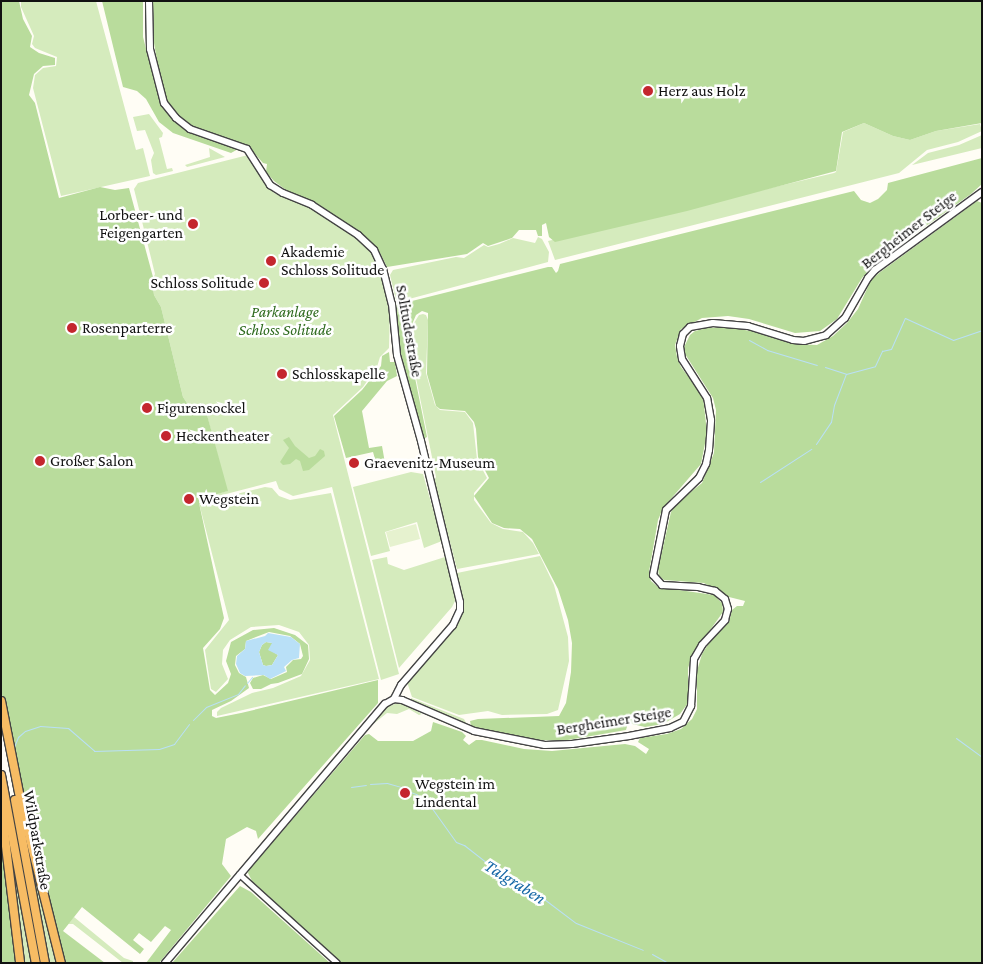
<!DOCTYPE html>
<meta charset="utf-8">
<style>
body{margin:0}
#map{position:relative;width:983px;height:964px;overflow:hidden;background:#fffdf5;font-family:"Crimson Pro",serif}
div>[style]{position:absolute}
.green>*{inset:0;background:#d5ebbd}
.forest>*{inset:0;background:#b9dc9c}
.pitch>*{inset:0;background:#e6f2cf}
.water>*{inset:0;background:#b9e0f7}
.stream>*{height:1px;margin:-0.5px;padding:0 0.5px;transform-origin:0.5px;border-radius:0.5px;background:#b9e0f7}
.roads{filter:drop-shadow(1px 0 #444) drop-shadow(-1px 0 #444) drop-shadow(0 1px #444) drop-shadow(0 -1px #444)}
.minor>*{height:5px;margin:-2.5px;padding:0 2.5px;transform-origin:2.5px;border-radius:2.5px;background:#fff}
.tertiary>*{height:6px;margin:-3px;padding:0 3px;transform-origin:3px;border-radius:3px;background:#fff}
.trunk>*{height:8px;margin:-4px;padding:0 4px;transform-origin:4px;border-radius:4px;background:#f7bc64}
.dots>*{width:14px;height:14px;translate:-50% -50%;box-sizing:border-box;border:2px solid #fff;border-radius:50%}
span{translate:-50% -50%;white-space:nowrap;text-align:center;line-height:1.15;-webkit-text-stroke:5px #fff;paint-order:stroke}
.poi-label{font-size:16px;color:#111}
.left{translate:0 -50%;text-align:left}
.right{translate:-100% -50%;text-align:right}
.street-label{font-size:16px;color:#111}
.park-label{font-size:16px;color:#2f6b1f;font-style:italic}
.water-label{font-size:18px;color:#1768a6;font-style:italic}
.frame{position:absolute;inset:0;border:2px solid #111;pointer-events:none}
</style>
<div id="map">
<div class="green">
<i style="clip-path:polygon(21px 1px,96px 1px,136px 150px,143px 148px,150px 176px,61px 196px,33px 88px,35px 75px,43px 68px,56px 66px,57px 57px,35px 48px,32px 44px,34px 36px,21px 7px)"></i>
<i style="clip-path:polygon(149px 114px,163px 133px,162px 137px,159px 138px,167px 169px,172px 168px,173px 171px,156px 175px,153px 173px,151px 160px,154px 153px,145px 130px,137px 131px,133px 117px)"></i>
<i style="clip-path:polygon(864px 123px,893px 136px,910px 140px,936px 131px,980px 124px,982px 131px,958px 142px,927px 150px,899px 173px,555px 260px,548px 241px,834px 173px,836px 172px,843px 132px)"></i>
<i style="clip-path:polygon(982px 135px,982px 148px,912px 165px,928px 153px,959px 145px)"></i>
<i style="clip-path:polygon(209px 148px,225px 157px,187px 167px,185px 165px,210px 157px)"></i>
<i style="clip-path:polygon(248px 155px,274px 193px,302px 204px,329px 219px,359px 239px,372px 250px,380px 267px,390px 308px,389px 348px,380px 357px,377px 367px,363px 387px,333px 415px,399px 674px,381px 680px,332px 487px,293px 496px,279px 489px,276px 481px,199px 501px,200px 499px,227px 491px,204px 404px,189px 406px,183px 397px,161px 307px,154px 295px,152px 281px,155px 274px,134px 189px,138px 183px)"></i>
<i style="clip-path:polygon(538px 237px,542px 239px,549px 252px,548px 262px,409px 299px,396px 300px,390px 275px,393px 270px,456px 257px,464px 258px,484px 245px,488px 247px,499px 244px,513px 238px,535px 243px)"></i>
<i style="clip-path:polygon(423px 314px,426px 315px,428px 320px,426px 373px,435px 405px,440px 410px,465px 412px,473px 423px,477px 459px,487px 478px,474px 493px,474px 500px,491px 523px,503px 529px,523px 532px,533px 543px,539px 554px,457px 569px,434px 481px,436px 477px,413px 363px,414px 323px,419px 315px)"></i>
<i style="clip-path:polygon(411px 472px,423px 474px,442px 541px,424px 548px,417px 522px,385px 532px,390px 551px,371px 556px,353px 487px)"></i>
<i style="clip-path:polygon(265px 487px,272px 488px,279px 496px,290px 500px,331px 493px,379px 679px,217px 716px,217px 712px,221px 708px,252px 693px,273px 688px,301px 676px,310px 660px,309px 645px,299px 632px,279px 625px,251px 627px,230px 640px,223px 650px,222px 664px,228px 679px,216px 692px,211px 689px,205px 650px,229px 620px,199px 503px)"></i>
<i style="clip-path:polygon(540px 556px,554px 585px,568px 637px,569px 661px,558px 710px,547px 714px,502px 715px,488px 711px,459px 715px,412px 697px,407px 682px,458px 622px,463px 613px,457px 573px)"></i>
<i style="clip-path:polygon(387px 557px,388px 564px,404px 570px,445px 557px,456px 599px,452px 607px,399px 668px,372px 560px)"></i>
<i style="clip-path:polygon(411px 698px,464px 719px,468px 727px,411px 702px)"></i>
<i style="clip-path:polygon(400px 702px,422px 714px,419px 715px,409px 709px,397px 714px,387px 713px,367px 729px,387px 707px)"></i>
<i style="clip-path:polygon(24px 826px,58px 963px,48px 963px)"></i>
<i style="clip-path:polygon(16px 840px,38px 963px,1px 963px,1px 847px)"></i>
<i style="clip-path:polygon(74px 917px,124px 958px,133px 961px,133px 963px,123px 963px,73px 924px,68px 924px)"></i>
</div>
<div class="forest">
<i style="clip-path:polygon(1px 1px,19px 1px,23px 19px,32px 36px,30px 47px,39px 53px,55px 58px,55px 65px,43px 66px,34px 74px,29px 95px,35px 103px,59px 198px,100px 187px,115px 190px,129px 188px,153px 277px,152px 281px,154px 295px,161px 307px,183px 397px,189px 406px,204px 404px,228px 491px,200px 499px,199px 503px,224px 618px,220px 629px,203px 648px,210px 690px,215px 695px,228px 683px,231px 674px,226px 661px,231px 642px,253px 630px,274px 628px,295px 635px,308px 645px,309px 659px,302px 674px,278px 683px,271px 684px,261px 689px,253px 689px,250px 683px,253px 678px,263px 675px,271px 679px,287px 672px,286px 667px,293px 660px,301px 659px,303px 656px,300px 644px,290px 636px,269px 632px,246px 641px,245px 649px,236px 656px,235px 665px,239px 673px,246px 677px,249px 688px,231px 701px,212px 710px,212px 716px,216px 718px,241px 713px,378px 680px,378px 703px,258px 839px,256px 831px,247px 827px,226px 839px,222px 864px,231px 876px,159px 963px,146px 963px,171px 930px,165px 926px,151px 942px,139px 933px,133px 940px,144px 949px,140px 954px,82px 907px,63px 931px,105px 963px,65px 963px,22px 792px,1px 690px)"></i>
<i style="clip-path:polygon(102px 1px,143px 1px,143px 37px,160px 103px,173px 120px,194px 133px,240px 148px,231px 153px,173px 133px,159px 122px,146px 99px,137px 91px,123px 87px)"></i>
<i style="clip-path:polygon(153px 1px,982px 1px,982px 123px,936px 131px,910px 140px,893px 136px,864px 123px,842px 132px,836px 171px,687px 211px,555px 242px,549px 237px,546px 223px,542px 225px,542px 236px,538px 236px,536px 230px,519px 230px,512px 238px,488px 246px,483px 243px,467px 254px,387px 267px,380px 253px,367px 238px,321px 206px,286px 190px,274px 181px,266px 172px,267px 164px,263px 163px,249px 147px,228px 138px,191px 128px,180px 120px,167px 102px,162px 90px,154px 43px)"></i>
<i style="clip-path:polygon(982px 158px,982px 184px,971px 194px,877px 261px,862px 278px,837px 319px,820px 331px,795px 333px,749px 319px,728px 316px,702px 318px,681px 329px,675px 345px,677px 357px,681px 367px,703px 396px,707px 433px,701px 464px,663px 508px,658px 520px,649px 572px,651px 581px,658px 587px,714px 595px,722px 603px,723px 612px,693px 654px,688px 668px,688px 703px,680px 714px,663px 724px,645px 727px,628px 723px,626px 730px,562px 741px,522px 739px,471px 726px,470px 721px,478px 719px,559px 716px,566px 703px,571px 672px,572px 643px,568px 620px,558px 589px,532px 539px,520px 529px,504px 528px,492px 523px,474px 496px,489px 478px,478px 457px,476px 429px,474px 422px,465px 411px,440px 409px,436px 406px,427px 374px,428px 313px,422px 311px,416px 315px,413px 322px,412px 363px,427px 437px,423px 439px,398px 342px,396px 305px,548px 267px,552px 267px,556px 273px,558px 271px,560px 264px,854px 191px,861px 200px,870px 203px,878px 199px,887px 190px,888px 183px)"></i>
<i style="clip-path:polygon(977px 201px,982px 203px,982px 963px,341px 963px,252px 881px,248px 873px,249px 870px,365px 735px,369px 734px,378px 741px,413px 741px,431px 731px,433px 722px,462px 732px,466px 736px,463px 740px,469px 745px,476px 740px,482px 740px,524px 749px,552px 751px,625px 744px,635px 746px,646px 754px,649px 749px,638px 742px,640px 738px,667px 734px,681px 729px,692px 719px,697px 709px,697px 671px,702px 654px,709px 643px,729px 622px,732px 610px,737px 606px,743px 606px,745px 601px,729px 597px,704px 583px,664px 580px,659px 576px,658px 569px,671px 512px,677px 503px,702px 483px,714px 453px,716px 410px,713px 398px,685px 354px,684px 347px,690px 335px,695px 331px,707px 328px,726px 327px,751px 331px,793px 344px,817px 345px,833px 336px,847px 323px,858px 309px,871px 280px,879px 273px)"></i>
<i style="clip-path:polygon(389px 352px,390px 362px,395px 362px,397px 376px,387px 381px,362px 411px,369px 448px,382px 446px,385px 463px,377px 466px,373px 452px,346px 458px,334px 416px,362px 390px,381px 366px,382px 356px)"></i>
<i style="clip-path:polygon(289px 437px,295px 446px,309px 458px,315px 456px,320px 449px,324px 451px,325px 456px,309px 470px,303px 471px,300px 461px,296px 459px,290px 464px,283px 465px,280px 462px,289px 448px,283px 440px)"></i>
<i style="clip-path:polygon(266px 642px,272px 643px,272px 651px,278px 655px,272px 665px,266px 666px,263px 665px,259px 652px,262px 645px)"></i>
<i style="clip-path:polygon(1px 824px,17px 963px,1px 963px)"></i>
<i style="clip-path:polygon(240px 886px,251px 892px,330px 963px,172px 963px)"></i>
</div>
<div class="pitch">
<i style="clip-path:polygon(416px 524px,420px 539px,390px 547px,386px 532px)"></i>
</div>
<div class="water">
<i style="clip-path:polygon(evenodd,268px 633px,291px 637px,296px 641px,300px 644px,299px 658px,292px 660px,284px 667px,286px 671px,270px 679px,264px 675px,245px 676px,240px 673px,236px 664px,237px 656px,245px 649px,246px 641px,265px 636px,268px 633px,266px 642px,272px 643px,268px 650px,278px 655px,272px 665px,266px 666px,263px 665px,259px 652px,262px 645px,266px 642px)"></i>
</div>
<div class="stream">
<i style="left:749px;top:340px;width:21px;rotate:29deg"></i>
<i style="left:767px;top:350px;width:52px;rotate:16.7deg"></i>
<i style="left:825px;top:367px;width:22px;rotate:18deg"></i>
<i style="left:846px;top:374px;width:30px;rotate:-15deg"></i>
<i style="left:875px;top:366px;width:17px;rotate:-65deg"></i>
<i style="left:882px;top:351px;width:9px;rotate:-13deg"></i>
<i style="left:891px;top:349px;width:34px;rotate:-66deg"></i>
<i style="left:905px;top:318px;width:53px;rotate:24.6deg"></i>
<i style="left:953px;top:340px;width:31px;rotate:-19deg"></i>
<i style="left:816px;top:444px;width:27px;rotate:-56deg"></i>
<i style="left:831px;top:422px;width:17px;rotate:-80deg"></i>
<i style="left:834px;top:405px;width:33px;rotate:-69deg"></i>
<i style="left:760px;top:482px;width:61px;rotate:-32.9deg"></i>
<i style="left:247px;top:683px;width:8px;rotate:-50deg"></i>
<i style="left:193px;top:720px;width:18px;rotate:-45deg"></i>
<i style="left:206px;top:707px;width:35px;rotate:-22deg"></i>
<i style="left:238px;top:694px;width:11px;rotate:-52deg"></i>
<i style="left:956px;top:738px;width:32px;rotate:36deg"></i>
<i style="left:13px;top:749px;width:13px;rotate:-67deg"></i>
<i style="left:18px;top:737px;width:9px;rotate:-41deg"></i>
<i style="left:25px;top:731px;width:16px;rotate:-18deg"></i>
<i style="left:40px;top:726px;width:28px;rotate:4deg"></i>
<i style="left:68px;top:728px;width:35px;rotate:41deg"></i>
<i style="left:94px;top:751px;width:65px;rotate:-1.8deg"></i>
<i style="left:159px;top:749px;width:16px;rotate:-18deg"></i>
<i style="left:174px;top:744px;width:25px;rotate:-53deg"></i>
<i style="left:370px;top:784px;width:17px;rotate:-3deg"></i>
<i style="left:387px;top:783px;width:15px;rotate:16deg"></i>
<i style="left:351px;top:787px;width:15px;rotate:-8deg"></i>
<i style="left:405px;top:790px;width:12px;rotate:20deg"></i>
<i style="left:416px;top:794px;width:20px;rotate:41deg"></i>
<i style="left:431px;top:807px;width:43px;rotate:54.5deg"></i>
<i style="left:456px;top:842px;width:9px;rotate:21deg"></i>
<i style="left:464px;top:845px;width:58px;rotate:38deg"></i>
<i style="left:510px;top:881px;width:38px;rotate:28deg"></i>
<i style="left:544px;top:899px;width:40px;rotate:37deg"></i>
<i style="left:576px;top:923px;width:72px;rotate:21.9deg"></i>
<i style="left:652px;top:954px;width:18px;rotate:29deg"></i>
</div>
<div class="roads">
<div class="minor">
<i style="left:239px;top:874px;width:132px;rotate:42.2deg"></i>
</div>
<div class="tertiary">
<i style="left:149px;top:1px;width:48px;rotate:88.8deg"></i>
<i style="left:150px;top:49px;width:56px;rotate:75.5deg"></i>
<i style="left:164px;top:103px;width:19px;rotate:51deg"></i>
<i style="left:176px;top:118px;width:18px;rotate:38deg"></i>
<i style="left:190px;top:129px;width:60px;rotate:19.3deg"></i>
<i style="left:247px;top:149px;width:43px;rotate:57.4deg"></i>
<i style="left:270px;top:185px;width:15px;rotate:32deg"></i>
<i style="left:283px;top:193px;width:31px;rotate:22deg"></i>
<i style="left:312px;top:205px;width:55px;rotate:33.1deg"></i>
<i style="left:358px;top:235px;width:22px;rotate:43deg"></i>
<i style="left:374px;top:250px;width:21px;rotate:65deg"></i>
<i style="left:383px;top:269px;width:36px;rotate:76deg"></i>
<i style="left:392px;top:304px;width:51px;rotate:84.4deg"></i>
<i style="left:397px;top:355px;width:89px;rotate:74.4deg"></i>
<i style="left:421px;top:441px;width:166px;rotate:76.4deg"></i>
<i style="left:460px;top:602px;width:8px;rotate:90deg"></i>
<i style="left:460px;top:610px;width:17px;rotate:115deg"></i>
<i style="left:453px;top:625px;width:79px;rotate:130.9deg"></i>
<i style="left:401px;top:685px;width:16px;rotate:117deg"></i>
<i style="left:394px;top:699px;width:8px;rotate:7deg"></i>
<i style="left:402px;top:700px;width:78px;rotate:23.3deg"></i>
<i style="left:474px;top:731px;width:72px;rotate:11.2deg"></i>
<i style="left:545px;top:745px;width:27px;rotate:-2deg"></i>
<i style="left:572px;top:744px;width:58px;rotate:-8deg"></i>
<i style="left:629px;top:736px;width:42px;rotate:-11deg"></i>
<i style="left:670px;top:728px;width:14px;rotate:-25deg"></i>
<i style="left:683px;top:722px;width:18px;rotate:-63deg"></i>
<i style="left:691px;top:706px;width:47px;rotate:-86.3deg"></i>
<i style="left:694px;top:659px;width:16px;rotate:-60deg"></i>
<i style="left:702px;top:645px;width:34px;rotate:-47deg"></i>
<i style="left:725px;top:620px;width:11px;rotate:-75deg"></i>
<i style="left:728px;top:609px;width:10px;rotate:-107deg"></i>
<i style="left:725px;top:599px;width:13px;rotate:-141deg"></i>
<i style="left:715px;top:591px;width:17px;rotate:-167deg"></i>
<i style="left:698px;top:587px;width:36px;rotate:-177deg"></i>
<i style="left:662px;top:585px;width:13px;rotate:-132deg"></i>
<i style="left:653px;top:575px;width:66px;rotate:-78.7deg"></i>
<i style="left:666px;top:510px;width:46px;rotate:-44.1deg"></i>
<i style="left:699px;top:478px;width:16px;rotate:-63deg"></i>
<i style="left:706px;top:464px;width:14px;rotate:-78deg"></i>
<i style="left:709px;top:450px;width:30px;rotate:-86deg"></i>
<i style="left:711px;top:420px;width:22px;rotate:-100deg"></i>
<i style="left:707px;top:398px;width:46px;rotate:-122.7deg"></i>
<i style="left:682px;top:359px;width:13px;rotate:-99deg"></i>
<i style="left:680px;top:346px;width:12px;rotate:-76deg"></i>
<i style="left:683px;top:334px;width:10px;rotate:-45deg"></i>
<i style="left:690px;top:327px;width:23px;rotate:-10deg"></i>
<i style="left:713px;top:323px;width:35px;rotate:5deg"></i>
<i style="left:748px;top:326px;width:47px;rotate:17.3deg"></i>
<i style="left:793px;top:340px;width:11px;rotate:5deg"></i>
<i style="left:804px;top:341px;width:23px;rotate:-15deg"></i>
<i style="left:826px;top:335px;width:25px;rotate:-42deg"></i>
<i style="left:845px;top:318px;width:46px;rotate:-60.1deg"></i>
<i style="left:868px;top:278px;width:11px;rotate:-49deg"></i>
<i style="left:875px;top:270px;width:132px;rotate:-36.1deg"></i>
<i style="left:165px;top:963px;width:340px;rotate:-49.7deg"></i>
<i style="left:385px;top:704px;width:10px;rotate:-29deg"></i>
</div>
<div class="trunk">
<i style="left:1px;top:701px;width:104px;rotate:78.9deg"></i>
<i style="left:21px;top:803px;width:165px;rotate:76deg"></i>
<i style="left:1px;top:775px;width:191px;rotate:79.5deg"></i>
<i style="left:15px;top:800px;width:166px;rotate:79.6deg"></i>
<i style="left:1px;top:805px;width:159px;rotate:83.1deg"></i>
</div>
</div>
<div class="dots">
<i style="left:648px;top:91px;background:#c4262e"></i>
<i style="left:193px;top:224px;background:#c4262e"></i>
<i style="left:271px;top:261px;background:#c4262e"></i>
<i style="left:264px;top:283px;background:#c4262e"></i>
<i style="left:72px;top:328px;background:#c4262e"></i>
<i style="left:282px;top:374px;background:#c4262e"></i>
<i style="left:147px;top:408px;background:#c4262e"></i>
<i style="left:166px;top:436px;background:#c4262e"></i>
<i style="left:40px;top:461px;background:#c4262e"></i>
<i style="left:354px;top:463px;background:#c4262e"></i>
<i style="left:189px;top:499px;background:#c4262e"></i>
<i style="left:405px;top:793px;background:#c4262e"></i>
</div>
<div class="poi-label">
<span class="left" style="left:658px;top:91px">Herz aus Holz</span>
<span class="right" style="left:183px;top:224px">Lorbeer- und<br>Feigengarten</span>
<span class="left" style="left:281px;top:261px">Akademie<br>Schloss Solitude</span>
<span class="right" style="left:254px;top:283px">Schloss Solitude</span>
<span class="left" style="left:82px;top:328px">Rosenparterre</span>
<span class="left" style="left:292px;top:374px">Schlosskapelle</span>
<span class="left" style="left:157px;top:408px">Figurensockel</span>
<span class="left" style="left:176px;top:436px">Heckentheater</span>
<span class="left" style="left:50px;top:461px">Großer Salon</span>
<span class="left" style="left:364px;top:463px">Graevenitz-Museum</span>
<span class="left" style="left:199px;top:499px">Wegstein</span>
<span class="left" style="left:415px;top:793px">Wegstein im<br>Lindental</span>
</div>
<div class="street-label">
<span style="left:909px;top:230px;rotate:-38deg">Bergheimer Steige</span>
<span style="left:409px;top:331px;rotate:80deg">Solitudestraße</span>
<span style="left:614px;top:721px;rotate:-9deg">Bergheimer Steige</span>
<span style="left:37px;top:840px;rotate:80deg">Wildparkstraße</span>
</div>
<div class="park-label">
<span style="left:285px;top:321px">Parkanlage<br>Schloss Solitude</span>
</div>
<div class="water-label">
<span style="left:515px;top:882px;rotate:32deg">Talgraben</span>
</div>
<div class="frame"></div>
</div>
